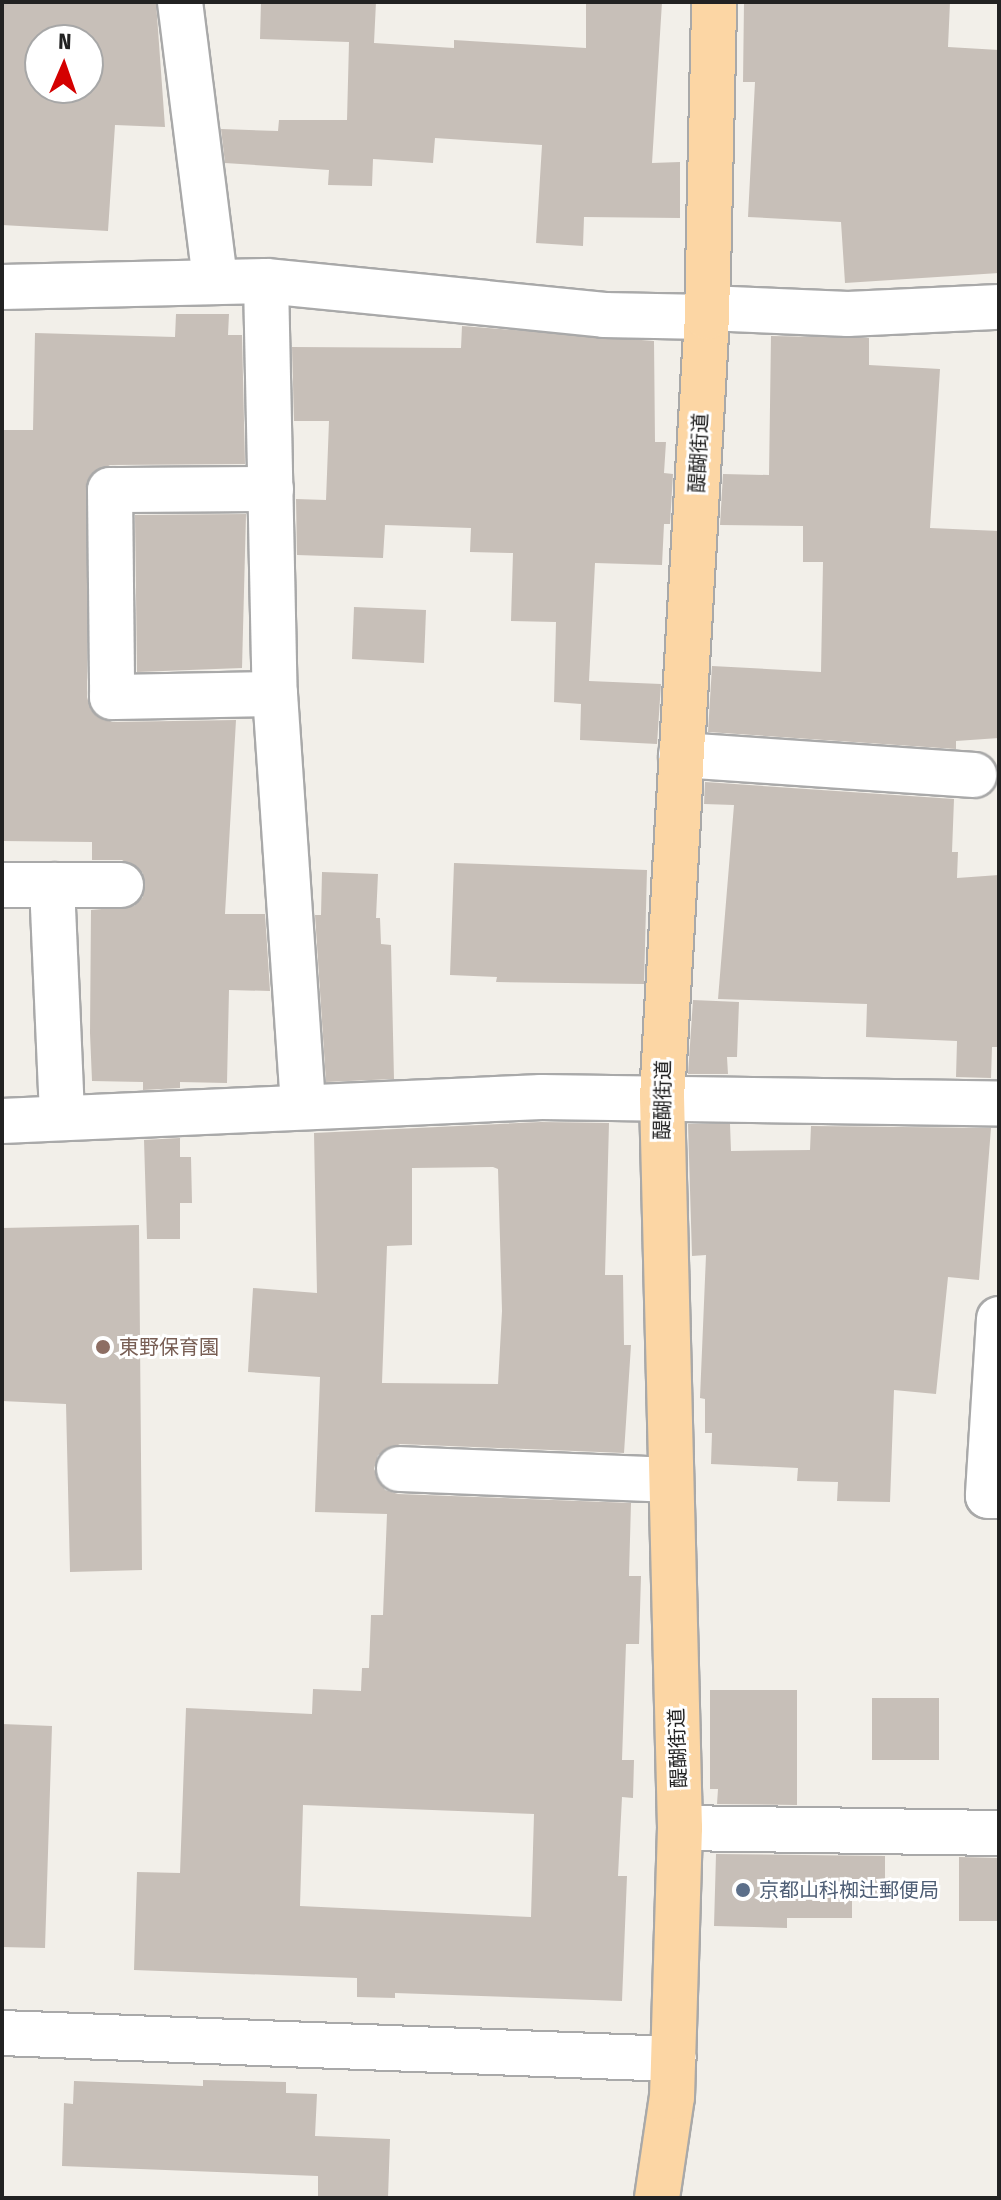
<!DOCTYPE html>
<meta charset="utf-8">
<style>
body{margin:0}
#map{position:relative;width:1001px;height:2200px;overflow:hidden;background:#f2efe9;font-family:"Fira Sans Condensed","Noto Sans JP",sans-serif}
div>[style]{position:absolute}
.building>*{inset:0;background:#c7bfb8}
.roads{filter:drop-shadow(2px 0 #a9a9a9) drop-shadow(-2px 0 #a9a9a9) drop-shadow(0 2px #a9a9a9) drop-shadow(0 -2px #a9a9a9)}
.minor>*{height:44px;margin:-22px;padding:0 22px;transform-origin:22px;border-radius:22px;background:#fff}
.major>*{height:44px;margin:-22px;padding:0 22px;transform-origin:22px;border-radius:22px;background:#fcd6a4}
.dots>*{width:22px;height:22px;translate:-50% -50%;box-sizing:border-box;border:4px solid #fff;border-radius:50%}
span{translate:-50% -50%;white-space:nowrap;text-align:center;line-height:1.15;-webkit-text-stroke:6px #fff;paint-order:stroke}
.street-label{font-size:20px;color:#222}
.education-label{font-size:20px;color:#785e54}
.left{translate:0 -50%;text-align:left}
.service-label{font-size:20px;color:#4e5e75}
.frame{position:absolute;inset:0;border:4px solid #222;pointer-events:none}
.north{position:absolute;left:24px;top:24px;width:80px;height:80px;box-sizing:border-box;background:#fff;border:2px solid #a7a7a7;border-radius:50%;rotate:2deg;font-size:22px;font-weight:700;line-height:32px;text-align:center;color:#222}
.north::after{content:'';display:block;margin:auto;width:28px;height:36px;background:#d40000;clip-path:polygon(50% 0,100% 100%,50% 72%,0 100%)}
</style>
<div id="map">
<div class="building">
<i style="clip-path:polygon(evenodd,2px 2px,156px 2px,165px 127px,115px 125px,108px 231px,2px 225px,2px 2px,40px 40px,88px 40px,88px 88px,40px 88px,40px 40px)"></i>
<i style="clip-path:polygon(261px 2px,376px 2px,374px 43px,454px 48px,454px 40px,586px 48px,586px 2px,662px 2px,652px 163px,680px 162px,680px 218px,584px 217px,583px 246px,536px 243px,542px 145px,435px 138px,433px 163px,373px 159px,372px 186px,328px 185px,329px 170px,225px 163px,221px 129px,278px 131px,279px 120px,347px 120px,349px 42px,260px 39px)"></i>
<i style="clip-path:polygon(744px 2px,950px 2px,948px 47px,999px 50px,999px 273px,845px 283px,841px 222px,748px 217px,755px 82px,743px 82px)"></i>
<i style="clip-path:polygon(176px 314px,229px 314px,228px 335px,242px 335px,245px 464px,110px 465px,89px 477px,87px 697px,91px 710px,112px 722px,236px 720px,225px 914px,265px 914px,270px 991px,229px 990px,227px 1083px,180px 1082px,180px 1088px,143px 1090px,143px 1082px,92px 1081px,90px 1033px,91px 910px,134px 906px,143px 897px,143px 873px,122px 860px,92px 860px,92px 842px,2px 841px,2px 430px,33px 430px,35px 333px,175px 337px)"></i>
<i style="clip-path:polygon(462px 326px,654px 341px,655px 442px,666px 442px,664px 473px,673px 474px,670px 524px,664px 524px,662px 565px,595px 563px,589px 681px,661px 684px,657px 744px,580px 740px,581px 704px,554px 702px,556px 622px,511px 621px,513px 553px,470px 552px,471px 528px,385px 525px,383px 558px,297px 555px,296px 499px,326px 500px,329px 421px,294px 421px,292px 347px,461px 348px)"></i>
<i style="clip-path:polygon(771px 336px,869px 338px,869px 365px,940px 369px,930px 528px,999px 531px,999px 738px,956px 741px,956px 749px,708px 732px,712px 666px,821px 672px,823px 562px,803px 562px,803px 526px,720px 525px,723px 474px,769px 475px)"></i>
<i style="clip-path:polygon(246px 514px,242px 668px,137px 672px,135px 515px)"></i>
<i style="clip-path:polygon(354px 607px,426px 610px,424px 663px,352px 659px)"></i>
<i style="clip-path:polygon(705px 782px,954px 799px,952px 852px,958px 852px,957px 878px,999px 875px,999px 1047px,992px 1047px,991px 1078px,956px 1077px,957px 1041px,866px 1037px,867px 1004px,718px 999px,734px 805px,704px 804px)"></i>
<i style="clip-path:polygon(454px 863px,647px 870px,644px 984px,496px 982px,497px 977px,450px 975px)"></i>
<i style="clip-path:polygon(322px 872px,378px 874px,376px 918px,380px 918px,381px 944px,391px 945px,394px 1079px,326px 1082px,315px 915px,321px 915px)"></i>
<i style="clip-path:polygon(693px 1000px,739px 1002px,737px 1057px,727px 1057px,728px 1074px,688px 1074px)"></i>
<i style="clip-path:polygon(evenodd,541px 1122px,609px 1123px,605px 1275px,623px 1275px,624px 1345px,631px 1345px,624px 1453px,400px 1444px,378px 1455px,374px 1469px,385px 1490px,398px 1494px,631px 1503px,629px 1576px,641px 1576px,639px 1644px,626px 1644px,622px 1760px,634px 1760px,633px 1798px,622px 1797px,618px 1876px,627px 1876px,622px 2001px,395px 1993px,395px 1998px,357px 1997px,357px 1978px,134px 1970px,137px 1872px,180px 1873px,186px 1708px,312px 1714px,313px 1689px,361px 1691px,362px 1668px,369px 1668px,371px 1615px,383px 1615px,387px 1514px,315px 1512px,320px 1377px,248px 1372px,253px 1288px,317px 1293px,314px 1133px,541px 1122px,493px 1167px,498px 1169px,502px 1311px,498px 1384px,382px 1383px,387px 1246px,412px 1245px,412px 1168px,493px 1167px,541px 1122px,303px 1805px,534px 1814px,531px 1917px,300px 1906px,303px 1805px)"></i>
<i style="clip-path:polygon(688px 1124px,730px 1124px,731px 1151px,810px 1150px,811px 1126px,991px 1128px,979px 1280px,948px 1277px,936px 1394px,894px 1390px,890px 1502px,837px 1501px,838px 1482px,797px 1481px,798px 1468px,711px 1464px,712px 1433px,705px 1433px,705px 1399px,700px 1398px,706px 1255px,692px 1256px)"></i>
<i style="clip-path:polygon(180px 1138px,180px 1157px,191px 1157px,192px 1203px,180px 1203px,180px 1239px,147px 1239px,144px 1140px)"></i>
<i style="clip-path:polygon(139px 1225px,142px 1570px,70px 1572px,66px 1404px,2px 1401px,2px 1228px)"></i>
<i style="clip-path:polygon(710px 1690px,797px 1690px,797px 1805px,717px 1804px,718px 1789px,710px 1789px)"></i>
<i style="clip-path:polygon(872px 1698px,939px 1698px,939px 1760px,872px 1760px)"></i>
<i style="clip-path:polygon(2px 1724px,52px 1726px,45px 1948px,2px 1947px)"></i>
<i style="clip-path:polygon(716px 1854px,885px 1856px,885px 1897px,852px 1897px,852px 1918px,787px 1918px,787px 1928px,714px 1926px)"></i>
<i style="clip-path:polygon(959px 1857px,999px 1858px,999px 1921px,959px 1921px)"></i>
<i style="clip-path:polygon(203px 2080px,286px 2082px,286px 2093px,317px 2094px,315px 2136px,390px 2139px,388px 2198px,318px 2198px,318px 2176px,62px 2166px,64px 2103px,73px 2104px,74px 2081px,203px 2086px)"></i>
</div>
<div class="roads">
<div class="minor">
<i style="left:180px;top:2px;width:280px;rotate:82.8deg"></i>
<i style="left:266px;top:281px;width:413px;rotate:88.8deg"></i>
<i style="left:275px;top:694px;width:412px;rotate:86.1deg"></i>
<i style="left:2px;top:287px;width:264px;rotate:-1.3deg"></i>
<i style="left:266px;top:281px;width:340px;rotate:5.7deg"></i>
<i style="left:604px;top:315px;width:103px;rotate:1.1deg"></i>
<i style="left:707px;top:308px;width:141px;rotate:2.4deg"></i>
<i style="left:848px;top:314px;width:151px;rotate:-2.7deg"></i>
<i style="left:271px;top:489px;width:161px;rotate:179.6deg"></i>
<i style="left:110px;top:490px;width:207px;rotate:89.4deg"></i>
<i style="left:112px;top:697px;width:163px;rotate:-1.1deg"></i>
<i style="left:681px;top:755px;width:294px;rotate:3.9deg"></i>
<i style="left:2px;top:885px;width:119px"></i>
<i style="left:52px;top:885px;width:231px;rotate:87.5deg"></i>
<i style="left:2px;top:1121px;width:540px;rotate:-2.55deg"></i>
<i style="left:541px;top:1097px;width:458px;rotate:0.8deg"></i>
<i style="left:999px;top:1319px;width:177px;rotate:93.6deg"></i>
<i style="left:988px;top:1496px;width:11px"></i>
<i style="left:399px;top:1469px;width:271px;rotate:2.3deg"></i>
<i style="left:680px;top:1828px;width:319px;rotate:0.9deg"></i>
<i style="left:2px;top:2033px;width:672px;rotate:2.22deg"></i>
</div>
<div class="major">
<i style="left:657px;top:2198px;width:102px;rotate:-81.6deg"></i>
<i style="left:672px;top:2097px;width:269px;rotate:-88.3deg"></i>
<i style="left:680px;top:1828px;width:731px;rotate:-91.41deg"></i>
<i style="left:662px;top:1097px;width:781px;rotate:-86.7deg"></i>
<i style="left:707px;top:317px;width:315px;rotate:-88.7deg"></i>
</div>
</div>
<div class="dots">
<i style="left:103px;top:1347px;background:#8d6e63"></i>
<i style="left:743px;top:1890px;background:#5c6f8a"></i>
</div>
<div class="street-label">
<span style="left:699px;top:453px;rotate:-87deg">醍醐街道</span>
<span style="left:663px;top:1100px;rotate:-89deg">醍醐街道</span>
<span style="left:678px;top:1748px;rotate:-92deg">醍醐街道</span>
</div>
<div class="education-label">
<span class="left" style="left:119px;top:1347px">東野保育園</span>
</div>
<div class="service-label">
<span class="left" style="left:759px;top:1890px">京都山科椥辻郵便局</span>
</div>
<div class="frame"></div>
<div class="north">N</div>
</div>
